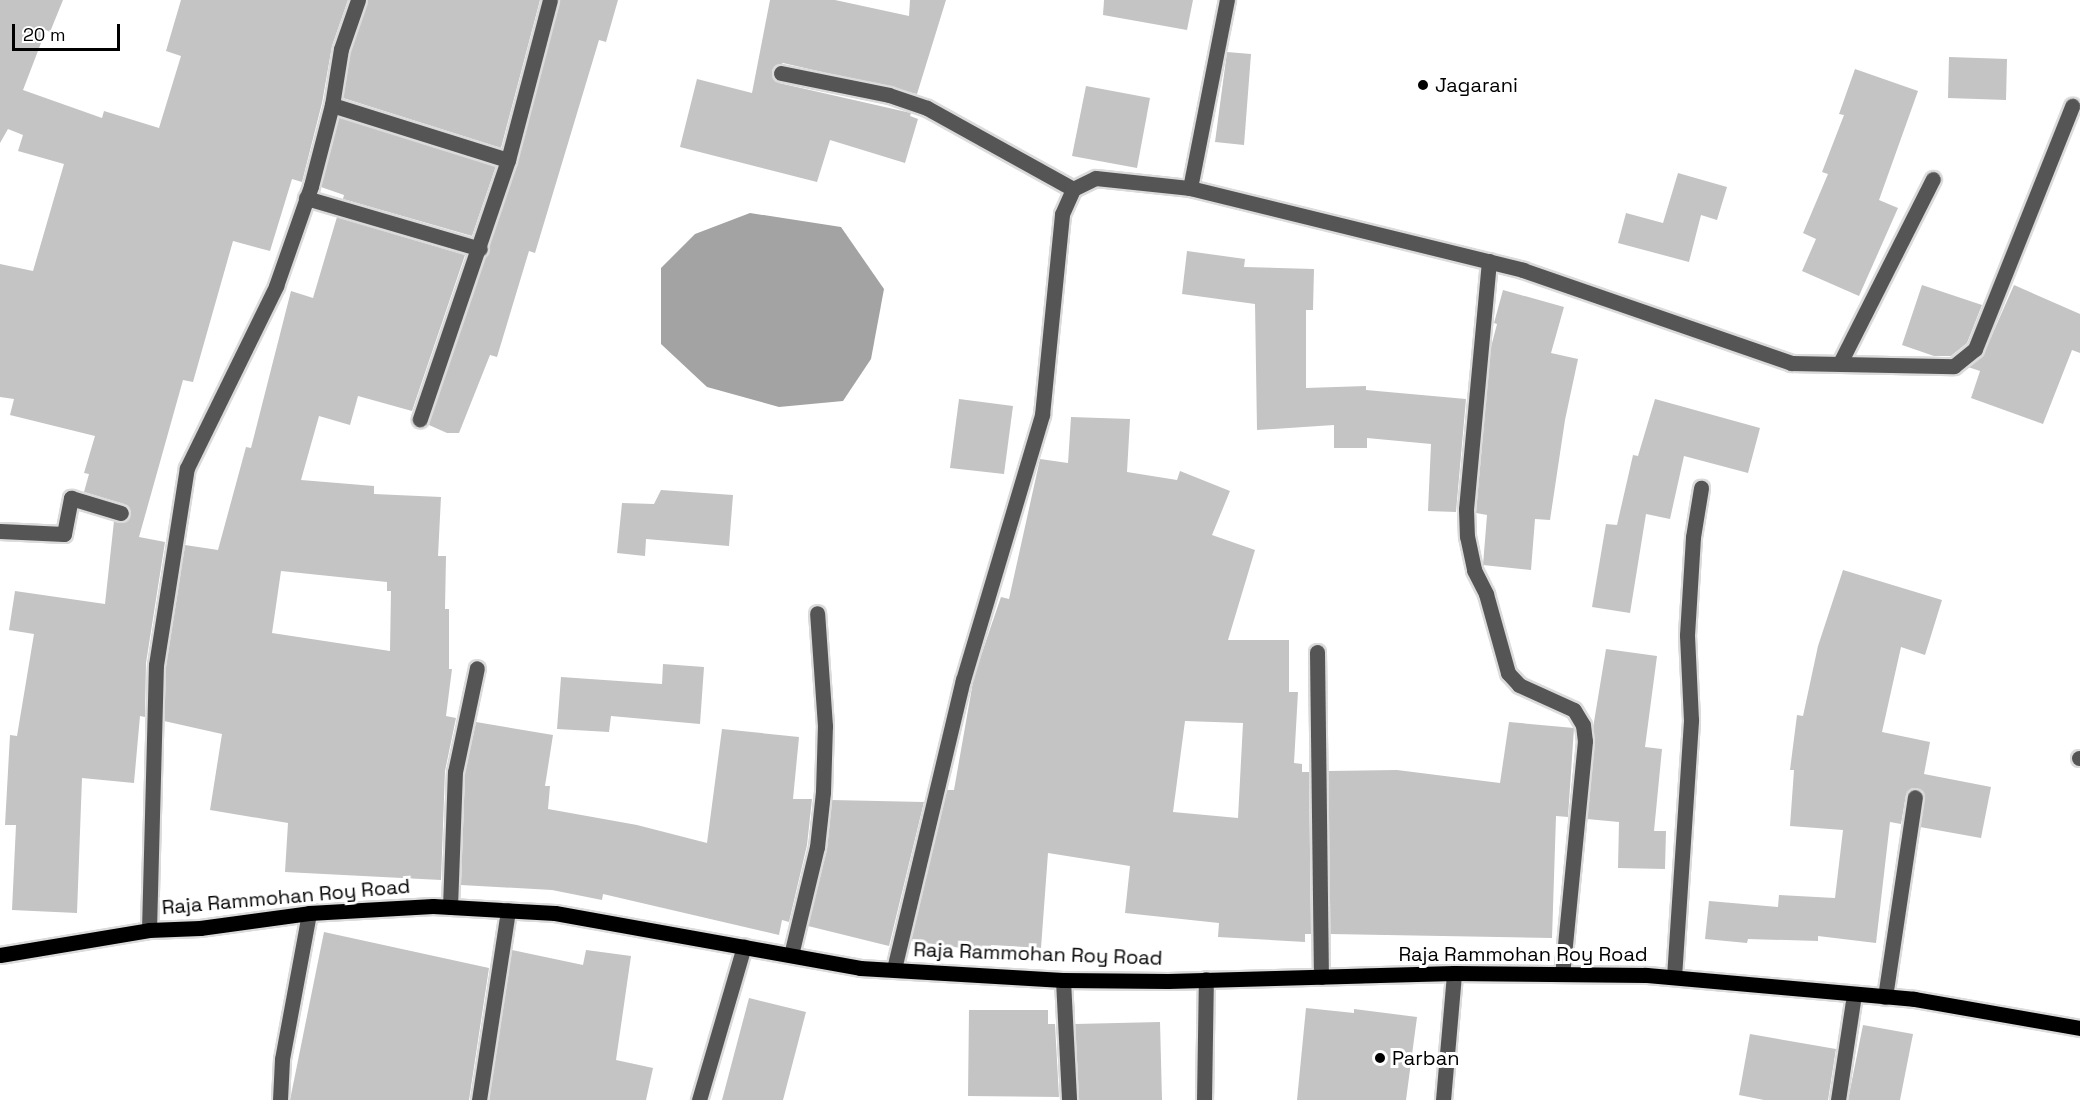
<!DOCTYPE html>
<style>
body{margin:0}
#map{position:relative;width:2080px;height:1100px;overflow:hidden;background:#fff;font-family:"Space Grotesk",sans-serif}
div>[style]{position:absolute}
.water>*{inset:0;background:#a3a3a3}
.building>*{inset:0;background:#c4c4c4}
.roads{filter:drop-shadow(2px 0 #dbdbdb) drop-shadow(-2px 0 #dbdbdb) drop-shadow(0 2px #dbdbdb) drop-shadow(0 -2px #dbdbdb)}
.minor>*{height:15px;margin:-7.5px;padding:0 7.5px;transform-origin:7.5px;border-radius:7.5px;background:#555}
.major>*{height:15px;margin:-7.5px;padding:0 7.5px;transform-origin:7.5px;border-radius:7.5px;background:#000}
.dots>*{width:16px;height:16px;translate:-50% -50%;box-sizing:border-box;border:3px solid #fff;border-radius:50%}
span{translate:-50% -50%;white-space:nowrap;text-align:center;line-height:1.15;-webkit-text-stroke:6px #fff;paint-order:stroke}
.poi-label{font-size:20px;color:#000}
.left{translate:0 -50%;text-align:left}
.street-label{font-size:20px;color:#000}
.scale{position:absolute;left:12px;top:24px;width:108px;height:27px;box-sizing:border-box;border:3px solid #000;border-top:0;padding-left:8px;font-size:18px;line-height:21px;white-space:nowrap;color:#000;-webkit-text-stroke:4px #fff;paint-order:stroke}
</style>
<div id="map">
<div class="water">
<i style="clip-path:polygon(750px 213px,841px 227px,884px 289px,871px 359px,843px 401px,779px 407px,707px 387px,661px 344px,661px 268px,695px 234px)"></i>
</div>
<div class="building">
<i style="clip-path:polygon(0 0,63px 0,50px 32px,46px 30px,23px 90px,102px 118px,104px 111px,159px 128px,181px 56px,166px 51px,181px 0,348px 0,332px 46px,322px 103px,302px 182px,292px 179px,270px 251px,233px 241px,193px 382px,183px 380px,139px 537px,165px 542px,146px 663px,145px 717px,140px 716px,134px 783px,82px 778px,77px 913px,12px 910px,16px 825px,5px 825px,10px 735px,17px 736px,34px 634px,9px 630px,15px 591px,105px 604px,114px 521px,127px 520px,131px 511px,124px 504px,84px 492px,89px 474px,84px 473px,95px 436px,10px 415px,14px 399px,0 397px,0 264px,33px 271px,64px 164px,18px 151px,23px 135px,8px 129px,0 143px)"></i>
<i style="clip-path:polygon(368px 0,540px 0,501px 148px,343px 98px,350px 51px)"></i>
<i style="clip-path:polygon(560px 0,618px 0,606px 42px,599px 40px,535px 253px,529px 251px,497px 357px,490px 355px,459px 433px,447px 433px,429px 425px,431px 416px,517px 163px)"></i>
<i style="clip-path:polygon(770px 0,835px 0,909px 16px,910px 0,946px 0,917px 94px,783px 63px,772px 70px,779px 83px,911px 113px,910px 116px,918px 119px,905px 163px,830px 140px,817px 182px,680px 147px,697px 79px,752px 93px)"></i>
<i style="clip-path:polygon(1104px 0,1193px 0,1187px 30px,1103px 15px)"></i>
<i style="clip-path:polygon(1227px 52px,1251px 54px,1244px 145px,1215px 142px)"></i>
<i style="clip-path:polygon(1949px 57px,2007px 59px,2006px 100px,1948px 98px)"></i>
<i style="clip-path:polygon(1855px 69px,1918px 91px,1879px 200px,1898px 208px,1859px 296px,1802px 271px,1816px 239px,1803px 233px,1828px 174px,1822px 172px,1844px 115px,1839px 114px)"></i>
<i style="clip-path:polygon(1086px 86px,1150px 98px,1137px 168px,1072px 156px)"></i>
<i style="clip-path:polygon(339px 117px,496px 166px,472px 236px,343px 199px,344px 195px,321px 187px)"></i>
<i style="clip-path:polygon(1678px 173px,1727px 187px,1717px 220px,1701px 215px,1689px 262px,1618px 243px,1626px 213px,1663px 223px)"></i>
<i style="clip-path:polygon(evenodd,337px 217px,465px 255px,412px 411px,358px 396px,350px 425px,319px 416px,301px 480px,374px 486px,374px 494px,441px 497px,438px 556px,446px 556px,445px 609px,449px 609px,449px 669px,452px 669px,446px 716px,456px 718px,445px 771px,441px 880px,285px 872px,288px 823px,210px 810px,222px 734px,164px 721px,166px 666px,185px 545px,218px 550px,246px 447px,251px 448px,291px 291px,313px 298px,337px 217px,281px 571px,387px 582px,387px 591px,391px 591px,390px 651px,272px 633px,281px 571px)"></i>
<i style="clip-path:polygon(1187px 251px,1245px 259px,1244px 267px,1314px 269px,1313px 310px,1306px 310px,1306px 388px,1366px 386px,1366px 390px,1466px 399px,1456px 512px,1428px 511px,1431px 444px,1367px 438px,1367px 448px,1334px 448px,1334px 425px,1257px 430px,1255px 304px,1182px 294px)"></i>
<i style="clip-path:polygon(1922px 285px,1982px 305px,1967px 343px,1951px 356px,1934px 356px,1902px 345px)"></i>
<i style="clip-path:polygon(2014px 285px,2080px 314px,2080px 353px,2072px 350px,2043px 424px,1971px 398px,1980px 371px,1968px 367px,1984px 353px)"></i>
<i style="clip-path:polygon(1503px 290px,1564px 307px,1551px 353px,1578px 359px,1565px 420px,1550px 520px,1535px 519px,1531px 570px,1483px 565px,1487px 515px,1476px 513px,1490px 351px,1497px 324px,1494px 323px)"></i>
<i style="clip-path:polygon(959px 399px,1013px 406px,1004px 474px,950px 468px)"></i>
<i style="clip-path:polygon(1655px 399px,1760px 428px,1748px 473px,1684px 456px,1670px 519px,1646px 514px,1630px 613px,1592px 607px,1606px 524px,1617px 525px,1633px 455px,1638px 456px)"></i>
<i style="clip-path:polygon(evenodd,1071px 417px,1130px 419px,1127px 472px,1177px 480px,1180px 471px,1230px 491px,1212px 535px,1255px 550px,1228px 640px,1289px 640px,1289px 692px,1298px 692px,1294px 763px,1302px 764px,1302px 772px,1309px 772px,1311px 934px,1305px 934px,1305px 942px,1218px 937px,1219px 923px,1125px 913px,1130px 866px,1048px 853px,1041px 948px,991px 945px,990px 952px,911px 941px,947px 790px,954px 790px,974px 676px,1001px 597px,1009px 599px,1040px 459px,1068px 463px,1071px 417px,1185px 721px,1243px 723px,1238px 818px,1173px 812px,1185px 721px)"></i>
<i style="clip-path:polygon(661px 490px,733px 495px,729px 546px,646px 539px,645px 556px,617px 553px,622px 503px,654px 504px)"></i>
<i style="clip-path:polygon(1843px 570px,1942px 600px,1925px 655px,1901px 647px,1882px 732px,1930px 742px,1924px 774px,1991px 787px,1981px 838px,1920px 827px,1924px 794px,1912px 788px,1906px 795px,1901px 824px,1890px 822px,1876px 943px,1818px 936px,1818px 941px,1748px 939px,1747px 943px,1705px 939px,1709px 901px,1778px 907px,1779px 895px,1835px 898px,1843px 830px,1790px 826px,1794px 770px,1790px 770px,1797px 715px,1803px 716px,1818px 646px)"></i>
<i style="clip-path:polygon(1606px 649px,1657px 656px,1645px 747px,1662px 749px,1654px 831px,1666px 831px,1665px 869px,1618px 868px,1619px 822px,1587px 819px,1593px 728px)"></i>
<i style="clip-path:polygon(663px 664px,704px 667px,700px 724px,611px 716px,609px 732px,557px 729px,561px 677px,662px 684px)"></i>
<i style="clip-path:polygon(476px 722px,553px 735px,545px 786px,550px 786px,548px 809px,637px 825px,707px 843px,722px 729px,799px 737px,793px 799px,812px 799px,807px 845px,789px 922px,782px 920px,779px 935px,603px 894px,602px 900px,552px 890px,461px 885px,465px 773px)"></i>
<i style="clip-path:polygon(1509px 722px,1574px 728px,1568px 817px,1556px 816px,1552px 938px,1330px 934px,1328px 771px,1397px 770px,1500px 783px)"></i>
<i style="clip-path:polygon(832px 800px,924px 802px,889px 946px,808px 926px,827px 849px)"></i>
<i style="clip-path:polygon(324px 932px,489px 968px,469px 1100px,290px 1100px)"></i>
<i style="clip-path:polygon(512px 950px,583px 965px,586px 950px,631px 956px,616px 1060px,653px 1068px,646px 1100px,489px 1100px)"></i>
<i style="clip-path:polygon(749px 998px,806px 1012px,783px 1100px,722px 1100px)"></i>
<i style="clip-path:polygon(1306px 1008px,1354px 1013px,1354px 1009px,1417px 1017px,1406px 1100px,1297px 1100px)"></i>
<i style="clip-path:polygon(969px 1010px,1048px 1010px,1048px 1024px,1055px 1024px,1059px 1097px,968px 1096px)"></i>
<i style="clip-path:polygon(1160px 1022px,1162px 1100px,1079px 1100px,1075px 1024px)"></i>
<i style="clip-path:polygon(1863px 1025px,1913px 1034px,1900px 1100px,1848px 1100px)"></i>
<i style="clip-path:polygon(1750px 1034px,1836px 1049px,1828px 1100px,1764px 1100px,1739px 1095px)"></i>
</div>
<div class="roads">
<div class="minor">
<i style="left:781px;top:73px;width:110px;rotate:11.5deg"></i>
<i style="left:889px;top:95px;width:40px;rotate:18.9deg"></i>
<i style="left:927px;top:108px;width:167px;rotate:29deg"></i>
<i style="left:332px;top:105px;width:184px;rotate:17.4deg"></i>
<i style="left:508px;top:160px;width:274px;rotate:108.8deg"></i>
<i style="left:508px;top:160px;width:165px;rotate:-75.3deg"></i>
<i style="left:1190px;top:188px;width:192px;rotate:-78.9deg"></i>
<i style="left:306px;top:198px;width:181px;rotate:16.3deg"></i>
<i style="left:1489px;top:261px;width:249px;rotate:95.3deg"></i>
<i style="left:1466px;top:509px;width:27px;rotate:88deg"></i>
<i style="left:1467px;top:536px;width:35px;rotate:78deg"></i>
<i style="left:1474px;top:570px;width:27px;rotate:63deg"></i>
<i style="left:1486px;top:594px;width:82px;rotate:74.4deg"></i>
<i style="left:1508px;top:673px;width:16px;rotate:47deg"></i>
<i style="left:1519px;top:685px;width:60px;rotate:24.4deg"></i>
<i style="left:1574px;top:710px;width:17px;rotate:59deg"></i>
<i style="left:1583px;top:725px;width:16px;rotate:83deg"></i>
<i style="left:1585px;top:741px;width:234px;rotate:95.6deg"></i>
<i style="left:1840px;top:363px;width:206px;rotate:-63.2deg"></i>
<i style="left:0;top:531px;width:64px;rotate:2.7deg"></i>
<i style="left:64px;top:534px;width:37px;rotate:-79deg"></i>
<i style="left:71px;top:498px;width:52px;rotate:16.7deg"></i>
<i style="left:1317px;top:652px;width:325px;rotate:89.3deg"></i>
<i style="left:2079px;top:758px;width:1px"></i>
<i style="left:450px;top:907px;width:135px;rotate:-87.9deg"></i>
<i style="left:455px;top:772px;width:106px;rotate:-78.1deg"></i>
<i style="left:149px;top:930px;width:265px;rotate:-88.5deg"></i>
<i style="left:156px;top:665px;width:199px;rotate:-81.1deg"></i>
<i style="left:187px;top:468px;width:203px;rotate:-63.9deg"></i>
<i style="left:276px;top:286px;width:106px;rotate:-70.7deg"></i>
<i style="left:311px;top:186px;width:84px;rotate:-75.5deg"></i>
<i style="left:332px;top:105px;width:57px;rotate:-80.9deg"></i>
<i style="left:341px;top:49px;width:52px;rotate:-70.9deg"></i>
<i style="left:791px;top:955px;width:111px;rotate:-76.5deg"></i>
<i style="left:817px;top:847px;width:55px;rotate:-83.8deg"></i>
<i style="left:823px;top:792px;width:66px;rotate:-88.3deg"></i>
<i style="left:825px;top:726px;width:113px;rotate:-94deg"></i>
<i style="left:894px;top:969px;width:297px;rotate:-76.6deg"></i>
<i style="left:963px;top:680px;width:277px;rotate:-73.4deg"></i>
<i style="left:1042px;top:415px;width:202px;rotate:-84.3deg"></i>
<i style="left:1062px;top:214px;width:27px;rotate:-66deg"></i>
<i style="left:1073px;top:189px;width:25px;rotate:-26deg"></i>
<i style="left:1096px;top:178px;width:95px;rotate:6.1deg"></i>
<i style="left:1190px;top:188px;width:343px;rotate:13.8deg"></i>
<i style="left:1523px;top:270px;width:284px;rotate:19.1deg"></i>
<i style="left:1791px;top:363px;width:163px;rotate:1.1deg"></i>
<i style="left:1954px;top:366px;width:27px;rotate:-39deg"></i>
<i style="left:1975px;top:349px;width:262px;rotate:-68.2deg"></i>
<i style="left:1674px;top:977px;width:258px;rotate:-86.2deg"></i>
<i style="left:1691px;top:720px;width:85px;rotate:-92.7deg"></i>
<i style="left:1687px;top:635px;width:98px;rotate:-86.5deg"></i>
<i style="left:1693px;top:537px;width:50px;rotate:-80.7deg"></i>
<i style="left:1063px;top:980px;width:120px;rotate:87.1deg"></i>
<i style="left:1885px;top:997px;width:202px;rotate:-81.5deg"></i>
<i style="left:280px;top:1100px;width:41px;rotate:-87.2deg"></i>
<i style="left:282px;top:1059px;width:148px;rotate:-79.5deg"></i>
<i style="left:479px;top:1100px;width:192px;rotate:-81.3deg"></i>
<i style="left:699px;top:1100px;width:160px;rotate:-73.7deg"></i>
<i style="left:1204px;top:1100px;width:121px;rotate:-89.1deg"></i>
<i style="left:1443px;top:1100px;width:127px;rotate:-85deg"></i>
<i style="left:1838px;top:1100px;width:107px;rotate:-81.4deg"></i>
</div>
<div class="major">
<i style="left:0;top:955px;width:151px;rotate:-9.5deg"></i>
<i style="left:149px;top:930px;width:51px;rotate:-2.2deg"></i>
<i style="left:200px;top:928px;width:110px;rotate:-7.8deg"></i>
<i style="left:309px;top:913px;width:124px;rotate:-3.2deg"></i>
<i style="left:433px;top:906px;width:122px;rotate:3.3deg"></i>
<i style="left:555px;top:913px;width:310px;rotate:10.2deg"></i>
<i style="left:860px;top:968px;width:203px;rotate:3.4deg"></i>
<i style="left:1063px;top:980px;width:105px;rotate:0.5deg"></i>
<i style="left:1168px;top:981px;width:286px;rotate:-1.6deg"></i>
<i style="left:1454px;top:973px;width:192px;rotate:0.6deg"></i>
<i style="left:1646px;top:975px;width:269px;rotate:5.1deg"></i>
<i style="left:1914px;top:999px;width:169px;rotate:9.9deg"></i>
</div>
</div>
<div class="dots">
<i style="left:1423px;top:85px;background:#000"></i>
<i style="left:1380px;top:1058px;background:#000"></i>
</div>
<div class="poi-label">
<span class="left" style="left:1435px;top:85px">Jagarani</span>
<span class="left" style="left:1392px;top:1058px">Parban</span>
</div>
<div class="street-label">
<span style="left:286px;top:897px;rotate:-5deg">Raja Rammohan Roy Road</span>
<span style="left:1038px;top:954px;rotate:2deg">Raja Rammohan Roy Road</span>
<span style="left:1523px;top:954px">Raja Rammohan Roy Road</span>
</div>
<div class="scale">20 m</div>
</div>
